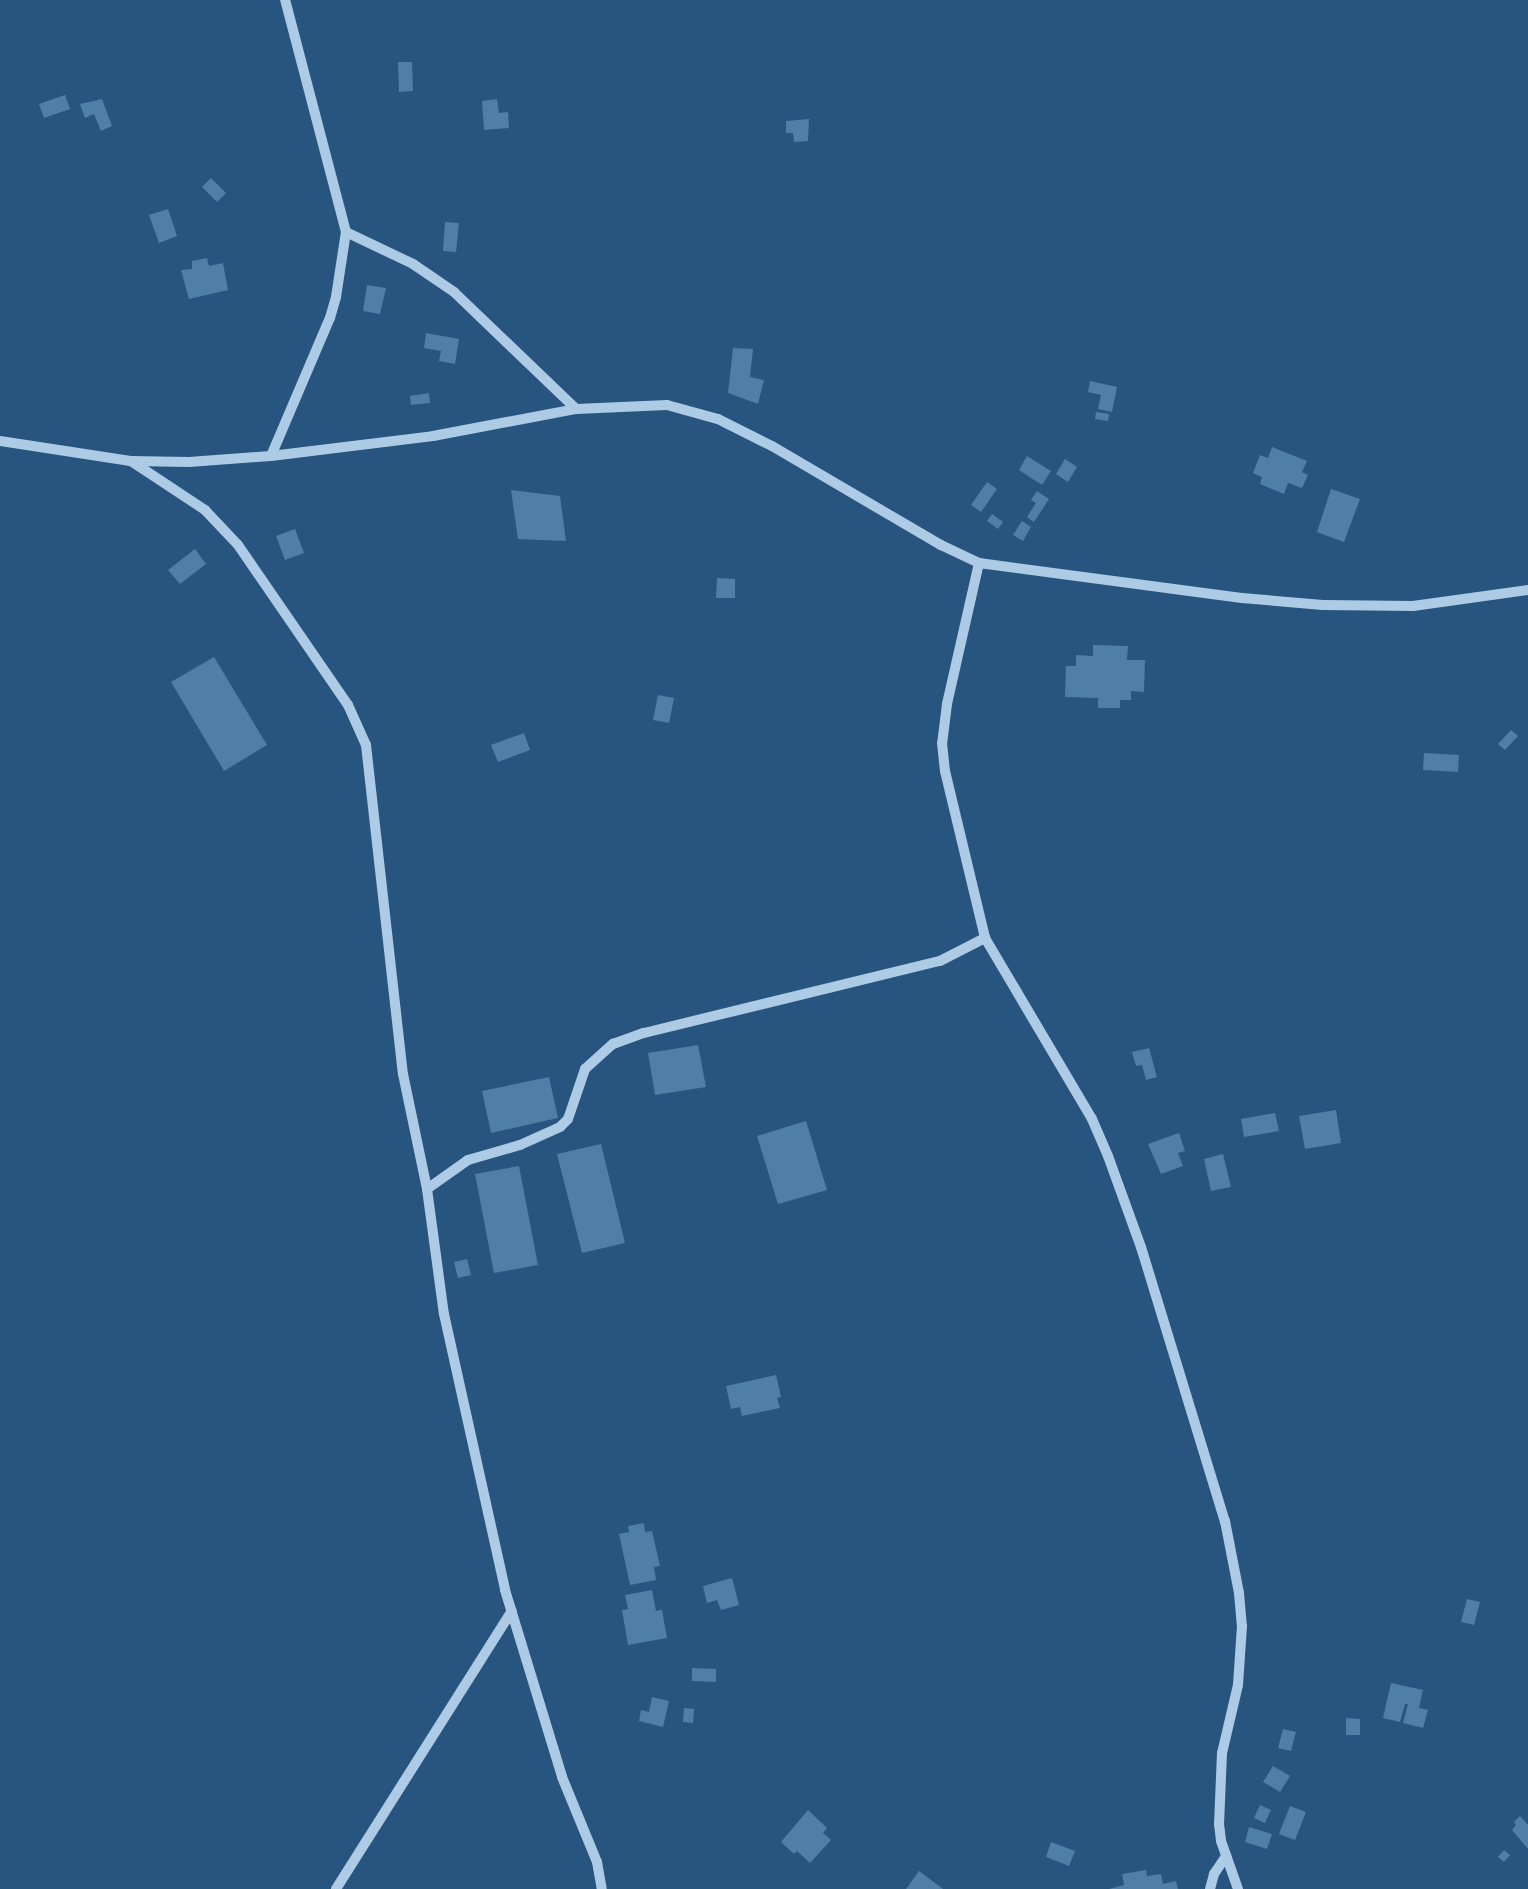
<!DOCTYPE html>
<style>
body{margin:0}
#map{position:relative;width:1528px;height:1889px;overflow:hidden;background:#27557f;font-family:"Archivo Narrow",sans-serif}
div>[style]{position:absolute}
.building>*{inset:0;background:#4f7ea7}
.minor>*{height:10px;margin:-5px;padding:0 5px;transform-origin:5px;border-radius:5px;background:#adcbe5}
span{translate:-50% -50%;white-space:nowrap;text-align:center;line-height:1.15;-webkit-text-stroke:4.5px #27557f;paint-order:stroke}
</style>
<div id="map">
<div class="building">
<i style="clip-path:polygon(398px 62px,412px 62px,413px 91px,399px 92px)"></i>
<i style="clip-path:polygon(65px 95px,70px 109px,44px 118px,39px 104px)"></i>
<i style="clip-path:polygon(102px 99px,112px 126px,101px 131px,94px 114px,85px 118px,80px 104px)"></i>
<i style="clip-path:polygon(497px 99px,499px 113px,508px 112px,509px 128px,484px 130px,482px 101px)"></i>
<i style="clip-path:polygon(809px 119px,808px 141px,794px 142px,793px 133px,786px 133px,786px 121px)"></i>
<i style="clip-path:polygon(211px 178px,226px 193px,217px 202px,202px 187px)"></i>
<i style="clip-path:polygon(168px 209px,177px 236px,159px 243px,149px 215px)"></i>
<i style="clip-path:polygon(445px 222px,459px 223px,456px 252px,443px 251px)"></i>
<i style="clip-path:polygon(207px 258px,209px 266px,223px 263px,228px 290px,189px 299px,181px 270px,192px 269px,192px 261px)"></i>
<i style="clip-path:polygon(367px 285px,386px 288px,380px 314px,363px 311px)"></i>
<i style="clip-path:polygon(426px 333px,459px 339px,455px 364px,439px 361px,441px 351px,424px 348px)"></i>
<i style="clip-path:polygon(733px 348px,753px 349px,750px 377px,764px 380px,758px 404px,728px 393px)"></i>
<i style="clip-path:polygon(1090px 381px,1117px 387px,1112px 412px,1098px 409px,1101px 395px,1088px 392px)"></i>
<i style="clip-path:polygon(429px 393px,430px 403px,411px 405px,410px 396px)"></i>
<i style="clip-path:polygon(1096px 412px,1109px 414px,1108px 421px,1095px 419px)"></i>
<i style="clip-path:polygon(1272px 447px,1307px 461px,1302px 472px,1308px 475px,1302px 488px,1288px 483px,1284px 494px,1260px 484px,1262px 477px,1253px 473px,1260px 455px,1268px 458px)"></i>
<i style="clip-path:polygon(1027px 456px,1051px 471px,1042px 485px,1019px 470px)"></i>
<i style="clip-path:polygon(1065px 459px,1077px 467px,1068px 482px,1056px 474px)"></i>
<i style="clip-path:polygon(987px 482px,997px 489px,981px 512px,971px 505px)"></i>
<i style="clip-path:polygon(1331px 489px,1360px 499px,1344px 542px,1317px 532px)"></i>
<i style="clip-path:polygon(511px 490px,560px 496px,566px 541px,518px 539px)"></i>
<i style="clip-path:polygon(1037px 491px,1049px 499px,1034px 522px,1027px 517px,1036px 503px,1031px 500px)"></i>
<i style="clip-path:polygon(992px 514px,1003px 522px,998px 529px,987px 521px)"></i>
<i style="clip-path:polygon(1022px 521px,1031px 527px,1023px 541px,1013px 535px)"></i>
<i style="clip-path:polygon(295px 529px,304px 553px,285px 560px,276px 536px)"></i>
<i style="clip-path:polygon(195px 549px,206px 564px,180px 584px,168px 570px)"></i>
<i style="clip-path:polygon(717px 578px,735px 579px,735px 598px,716px 598px)"></i>
<i style="clip-path:polygon(1093px 645px,1128px 646px,1127px 660px,1145px 660px,1144px 692px,1131px 691px,1131px 700px,1120px 700px,1120px 708px,1098px 708px,1098px 698px,1065px 697px,1066px 666px,1076px 666px,1076px 655px,1093px 656px)"></i>
<i style="clip-path:polygon(214px 657px,267px 745px,224px 771px,171px 682px)"></i>
<i style="clip-path:polygon(658px 695px,674px 698px,669px 723px,653px 720px)"></i>
<i style="clip-path:polygon(1511px 730px,1518px 736px,1505px 750px,1498px 744px)"></i>
<i style="clip-path:polygon(524px 733px,530px 750px,498px 762px,491px 745px)"></i>
<i style="clip-path:polygon(1424px 753px,1459px 755px,1458px 772px,1423px 770px)"></i>
<i style="clip-path:polygon(698px 1045px,706px 1087px,655px 1095px,648px 1053px)"></i>
<i style="clip-path:polygon(1149px 1048px,1157px 1077px,1146px 1080px,1142px 1065px,1136px 1066px,1132px 1052px)"></i>
<i style="clip-path:polygon(549px 1077px,558px 1118px,491px 1133px,482px 1091px)"></i>
<i style="clip-path:polygon(1336px 1110px,1341px 1143px,1305px 1149px,1299px 1116px)"></i>
<i style="clip-path:polygon(1275px 1113px,1279px 1131px,1244px 1137px,1241px 1119px)"></i>
<i style="clip-path:polygon(806px 1121px,827px 1190px,778px 1204px,757px 1136px)"></i>
<i style="clip-path:polygon(1179px 1133px,1185px 1151px,1178px 1153px,1183px 1166px,1161px 1174px,1148px 1144px)"></i>
<i style="clip-path:polygon(601px 1144px,625px 1243px,582px 1253px,557px 1154px)"></i>
<i style="clip-path:polygon(1223px 1154px,1231px 1187px,1211px 1191px,1204px 1159px)"></i>
<i style="clip-path:polygon(519px 1166px,538px 1265px,494px 1273px,475px 1174px)"></i>
<i style="clip-path:polygon(467px 1259px,471px 1275px,458px 1278px,454px 1262px)"></i>
<i style="clip-path:polygon(776px 1375px,781px 1397px,777px 1398px,780px 1408px,742px 1416px,740px 1407px,731px 1409px,726px 1386px)"></i>
<i style="clip-path:polygon(644px 1523px,645px 1532px,652px 1531px,660px 1566px,654px 1567px,656px 1580px,630px 1585px,619px 1534px,629px 1532px,628px 1526px)"></i>
<i style="clip-path:polygon(732px 1578px,739px 1605px,721px 1610px,717px 1600px,707px 1603px,703px 1586px)"></i>
<i style="clip-path:polygon(652px 1590px,656px 1611px,662px 1610px,667px 1638px,628px 1645px,622px 1610px,628px 1609px,625px 1595px)"></i>
<i style="clip-path:polygon(1467px 1599px,1480px 1602px,1474px 1625px,1461px 1622px)"></i>
<i style="clip-path:polygon(692px 1668px,716px 1669px,716px 1682px,692px 1681px)"></i>
<i style="clip-path:polygon(1391px 1683px,1423px 1690px,1419px 1708px,1428px 1710px,1423px 1728px,1403px 1723px,1408px 1704px,1405px 1704px,1400px 1722px,1383px 1718px)"></i>
<i style="clip-path:polygon(652px 1697px,669px 1701px,663px 1727px,639px 1721px,641px 1710px,649px 1712px)"></i>
<i style="clip-path:polygon(684px 1708px,694px 1709px,693px 1723px,683px 1722px)"></i>
<i style="clip-path:polygon(1346px 1718px,1360px 1719px,1360px 1735px,1346px 1735px)"></i>
<i style="clip-path:polygon(1283px 1729px,1296px 1732px,1291px 1751px,1278px 1748px)"></i>
<i style="clip-path:polygon(1273px 1766px,1290px 1776px,1280px 1792px,1263px 1782px)"></i>
<i style="clip-path:polygon(1260px 1805px,1271px 1810px,1265px 1823px,1254px 1818px)"></i>
<i style="clip-path:polygon(1290px 1806px,1306px 1812px,1295px 1840px,1279px 1834px)"></i>
<i style="clip-path:polygon(808px 1810px,827px 1828px,823px 1833px,831px 1840px,810px 1863px,797px 1851px,794px 1854px,781px 1842px)"></i>
<i style="clip-path:polygon(1520px 1816px,1528px 1825px,1528px 1849px,1512px 1830px,1516px 1825px,1514px 1822px)"></i>
<i style="clip-path:polygon(1249px 1827px,1272px 1834px,1267px 1849px,1245px 1842px)"></i>
<i style="clip-path:polygon(1051px 1842px,1075px 1851px,1069px 1866px,1046px 1857px)"></i>
<i style="clip-path:polygon(1504px 1850px,1510px 1855px,1504px 1862px,1498px 1857px)"></i>
<i style="clip-path:polygon(1146px 1870px,1147px 1876px,1161px 1874px,1163px 1884px,1176px 1881px,1178px 1889px,1109px 1889px,1124px 1885px,1122px 1874px)"></i>
<i style="clip-path:polygon(919px 1871px,943px 1889px,906px 1889px)"></i>
</div>
<div class="minor">
<i style="left:346px;top:232px;width:74px;rotate:25.5deg"></i>
<i style="left:413px;top:264px;width:50px;rotate:34.3deg"></i>
<i style="left:454px;top:292px;width:169px;rotate:43.8deg"></i>
<i style="left:0;top:441px;width:132px;rotate:8.7deg"></i>
<i style="left:130px;top:461px;width:59px;rotate:1deg"></i>
<i style="left:189px;top:462px;width:82px;rotate:-4.2deg"></i>
<i style="left:271px;top:456px;width:163px;rotate:-7deg"></i>
<i style="left:433px;top:436px;width:146px;rotate:-10.7deg"></i>
<i style="left:576px;top:409px;width:91px;rotate:-2.5deg"></i>
<i style="left:667px;top:405px;width:53px;rotate:15.4deg"></i>
<i style="left:718px;top:419px;width:60px;rotate:26.6deg"></i>
<i style="left:772px;top:446px;width:196px;rotate:30.4deg"></i>
<i style="left:941px;top:545px;width:42px;rotate:25.3deg"></i>
<i style="left:979px;top:563px;width:265px;rotate:7.6deg"></i>
<i style="left:1242px;top:598px;width:81px;rotate:4.9deg"></i>
<i style="left:1323px;top:605px;width:90px;rotate:0.6deg"></i>
<i style="left:1413px;top:606px;width:116px;rotate:-7.9deg"></i>
<i style="left:271px;top:456px;width:150px;rotate:-66.9deg"></i>
<i style="left:330px;top:318px;width:22px;rotate:-74deg"></i>
<i style="left:336px;top:297px;width:66px;rotate:-81.3deg"></i>
<i style="left:346px;top:232px;width:240px;rotate:-104.7deg"></i>
<i style="left:131px;top:461px;width:89px;rotate:33.5deg"></i>
<i style="left:205px;top:510px;width:48px;rotate:46.7deg"></i>
<i style="left:238px;top:545px;width:194px;rotate:55.5deg"></i>
<i style="left:348px;top:705px;width:44px;rotate:65.8deg"></i>
<i style="left:366px;top:745px;width:331px;rotate:83.6deg"></i>
<i style="left:403px;top:1074px;width:117px;rotate:78.2deg"></i>
<i style="left:427px;top:1189px;width:126px;rotate:82.3deg"></i>
<i style="left:444px;top:1314px;width:283px;rotate:77.5deg"></i>
<i style="left:505px;top:1590px;width:195px;rotate:73deg"></i>
<i style="left:562px;top:1777px;width:92px;rotate:67.6deg"></i>
<i style="left:597px;top:1862px;width:27px;rotate:80deg"></i>
<i style="left:979px;top:563px;width:145px;rotate:102.8deg"></i>
<i style="left:947px;top:704px;width:39px;rotate:97deg"></i>
<i style="left:942px;top:743px;width:28px;rotate:84deg"></i>
<i style="left:945px;top:771px;width:172px;rotate:76.5deg"></i>
<i style="left:985px;top:938px;width:210px;rotate:59.4deg"></i>
<i style="left:1092px;top:1119px;width:40px;rotate:66.6deg"></i>
<i style="left:1108px;top:1156px;width:97px;rotate:70.1deg"></i>
<i style="left:1141px;top:1247px;width:287px;rotate:73deg"></i>
<i style="left:1225px;top:1521px;width:73px;rotate:79deg"></i>
<i style="left:1239px;top:1593px;width:33px;rotate:85deg"></i>
<i style="left:1242px;top:1626px;width:59px;rotate:93.9deg"></i>
<i style="left:1238px;top:1685px;width:70px;rotate:103.2deg"></i>
<i style="left:1222px;top:1753px;width:71px;rotate:92.4deg"></i>
<i style="left:1219px;top:1824px;width:17px;rotate:83deg"></i>
<i style="left:1221px;top:1841px;width:51px;rotate:70.5deg"></i>
<i style="left:427px;top:1189px;width:50px;rotate:-35.3deg"></i>
<i style="left:468px;top:1160px;width:54px;rotate:-16.1deg"></i>
<i style="left:520px;top:1145px;width:44px;rotate:-24.2deg"></i>
<i style="left:560px;top:1127px;width:11px;rotate:-45deg"></i>
<i style="left:568px;top:1119px;width:53px;rotate:-71.2deg"></i>
<i style="left:585px;top:1069px;width:38px;rotate:-42deg"></i>
<i style="left:613px;top:1044px;width:33px;rotate:-20deg"></i>
<i style="left:644px;top:1033px;width:305px;rotate:-13.7deg"></i>
<i style="left:940px;top:961px;width:51px;rotate:-27.1deg"></i>
<i style="left:336px;top:1889px;width:329px;rotate:-57.7deg"></i>
<i style="left:1210px;top:1889px;width:16px;rotate:-75deg"></i>
<i style="left:1214px;top:1874px;width:22px;rotate:-56deg"></i>
</div>
</div>
